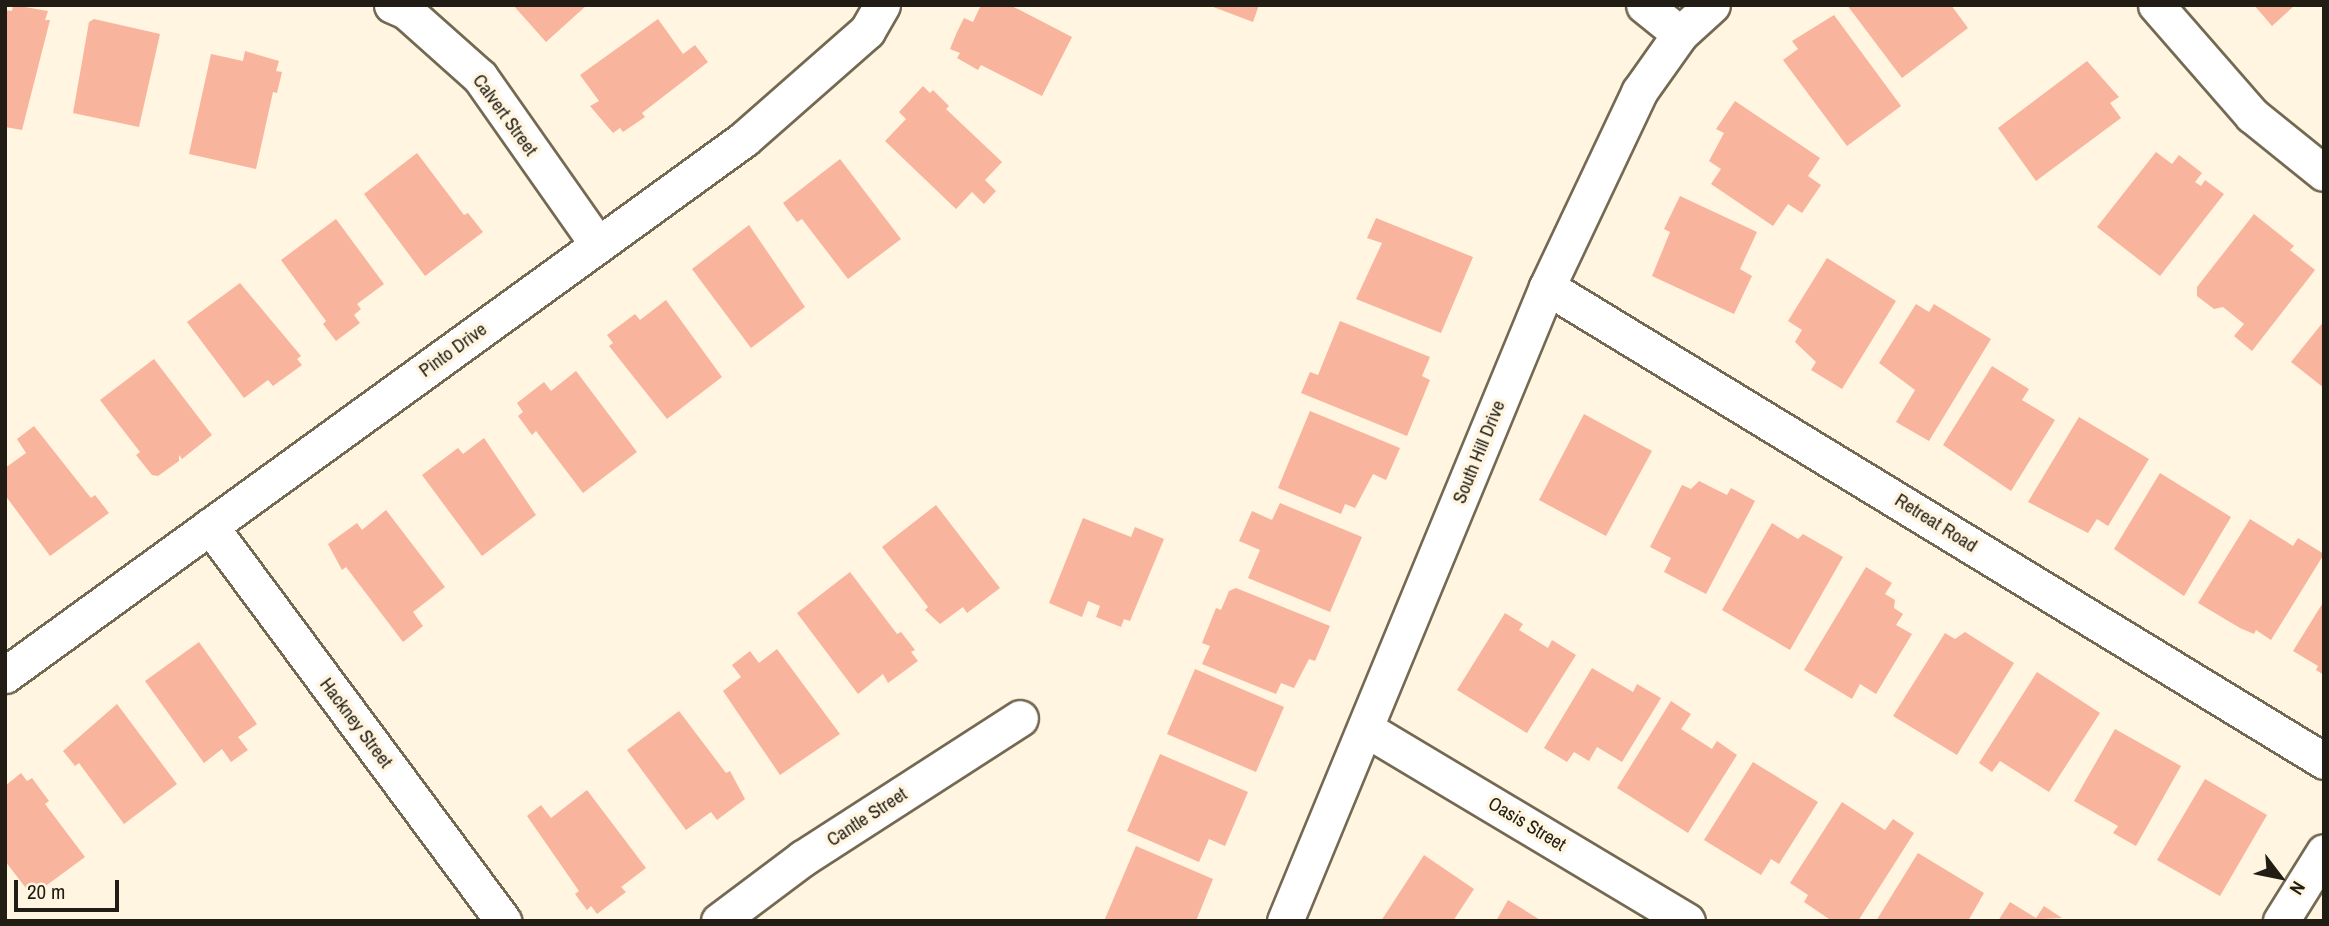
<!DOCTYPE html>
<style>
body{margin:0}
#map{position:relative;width:2329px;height:926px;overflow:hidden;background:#fff5e0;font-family:"Archivo Narrow",sans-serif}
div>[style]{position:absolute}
.building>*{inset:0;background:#f9b49d}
.roads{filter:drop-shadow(2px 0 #746952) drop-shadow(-2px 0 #746952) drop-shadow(0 2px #746952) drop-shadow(0 -2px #746952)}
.minor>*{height:35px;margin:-17.5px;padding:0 17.5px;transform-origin:17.5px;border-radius:17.5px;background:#fff}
span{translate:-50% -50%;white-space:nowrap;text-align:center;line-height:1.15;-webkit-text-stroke:7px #fff5e0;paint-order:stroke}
.street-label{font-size:19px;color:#221d14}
.frame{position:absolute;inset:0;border:7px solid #221d14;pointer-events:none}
.north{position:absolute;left:2245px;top:842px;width:70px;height:70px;-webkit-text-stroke:5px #fff5e0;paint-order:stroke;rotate:122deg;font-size:19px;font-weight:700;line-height:28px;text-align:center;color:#221d14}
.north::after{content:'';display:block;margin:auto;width:24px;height:32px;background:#221d14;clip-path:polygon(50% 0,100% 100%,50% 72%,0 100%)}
.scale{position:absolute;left:14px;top:880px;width:105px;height:32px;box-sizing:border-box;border:4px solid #221d14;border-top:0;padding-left:9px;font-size:21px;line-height:24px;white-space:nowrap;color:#221d14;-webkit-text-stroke:5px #fff5e0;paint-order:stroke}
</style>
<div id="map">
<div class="building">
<i style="clip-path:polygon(13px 5px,48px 11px,45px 20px,50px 20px,22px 130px,5px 127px,5px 10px,12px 11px)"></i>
<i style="clip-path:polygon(513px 5px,587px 5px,546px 42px)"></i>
<i style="clip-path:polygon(981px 5px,1010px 5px,1072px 37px,1042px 96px,981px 65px,978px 70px,957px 58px,960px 53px,950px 49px,957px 32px,964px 18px,973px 22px)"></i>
<i style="clip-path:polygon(1208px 5px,1259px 5px,1253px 22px)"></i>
<i style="clip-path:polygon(1847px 5px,1951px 5px,1968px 28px,1902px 78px)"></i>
<i style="clip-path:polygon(2254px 5px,2295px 5px,2272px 26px)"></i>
<i style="clip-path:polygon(1834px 15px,1901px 106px,1847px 146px,1783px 60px,1798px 49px,1792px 41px)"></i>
<i style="clip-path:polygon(94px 19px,160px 34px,139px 127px,73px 113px,89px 22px)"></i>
<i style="clip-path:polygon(658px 19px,683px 54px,695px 45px,708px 62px,642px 113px,645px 117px,623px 132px,620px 128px,613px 133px,590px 106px,599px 101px,580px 75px)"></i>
<i style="clip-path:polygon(245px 51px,279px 61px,276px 71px,282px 72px,277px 93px,273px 92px,256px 169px,189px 154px,211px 54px,243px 61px)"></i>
<i style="clip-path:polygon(2087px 61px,2119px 97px,2110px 103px,2121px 118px,2036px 181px,1998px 128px)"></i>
<i style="clip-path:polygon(923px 86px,930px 93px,933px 90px,949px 106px,946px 109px,1002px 162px,985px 180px,996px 191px,984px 204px,972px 192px,956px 209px,885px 141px,906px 119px,899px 112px)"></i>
<i style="clip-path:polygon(1735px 101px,1820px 158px,1808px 176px,1821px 185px,1802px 213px,1788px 204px,1773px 226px,1711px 184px,1721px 169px,1709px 161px,1724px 133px,1716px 129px)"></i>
<i style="clip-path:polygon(2156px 152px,2172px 164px,2179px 155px,2202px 173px,2195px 182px,2201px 186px,2205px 180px,2224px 194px,2160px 276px,2097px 227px)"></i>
<i style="clip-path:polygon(417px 153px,464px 215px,468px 213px,483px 232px,425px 276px,364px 194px)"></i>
<i style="clip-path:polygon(840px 159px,901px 239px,848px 279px,802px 219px,797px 222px,783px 203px)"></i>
<i style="clip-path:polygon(1680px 196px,1757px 232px,1740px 269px,1752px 276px,1734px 314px,1652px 276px,1670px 232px,1664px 229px)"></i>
<i style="clip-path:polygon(2254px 214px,2294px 246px,2290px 250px,2315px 270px,2252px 351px,2234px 336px,2244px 324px,2223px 307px,2214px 309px,2197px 296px,2197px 287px)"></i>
<i style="clip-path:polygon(1376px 218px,1473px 257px,1441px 333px,1356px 299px,1382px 243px,1367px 238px)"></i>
<i style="clip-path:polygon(336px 219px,384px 284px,357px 304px,361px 309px,354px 315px,360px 323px,336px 341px,323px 324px,326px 321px,281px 260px)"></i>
<i style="clip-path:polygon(749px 225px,805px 307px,751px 348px,692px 269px)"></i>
<i style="clip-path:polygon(1827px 258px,1896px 301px,1842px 389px,1811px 370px,1816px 362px,1795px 342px,1802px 330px,1788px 321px)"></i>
<i style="clip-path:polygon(240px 283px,301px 356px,297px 359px,302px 365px,273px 386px,268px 380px,244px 398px,187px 322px)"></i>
<i style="clip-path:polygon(666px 300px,722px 377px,667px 419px,609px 346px,613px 343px,607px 335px,635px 314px,640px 320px)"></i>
<i style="clip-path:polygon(1916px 304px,1929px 312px,1934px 304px,1991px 339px,1929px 441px,1896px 422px,1915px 390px,1879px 363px)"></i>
<i style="clip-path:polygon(1340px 321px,1430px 357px,1422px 376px,1430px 380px,1407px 436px,1301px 393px,1310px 372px,1318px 375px)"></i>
<i style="clip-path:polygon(2324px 321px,2324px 388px,2291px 362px)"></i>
<i style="clip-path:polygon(154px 359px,212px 435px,182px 459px,179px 455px,179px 461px,158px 476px,152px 475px,136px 455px,140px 452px,100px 400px)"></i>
<i style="clip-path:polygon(1992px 366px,2029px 389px,2022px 400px,2055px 420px,2011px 491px,1943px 445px)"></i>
<i style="clip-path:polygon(576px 371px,637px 452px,583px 493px,536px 431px,532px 435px,518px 416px,523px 412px,517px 403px,544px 382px,551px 391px)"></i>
<i style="clip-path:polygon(1310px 411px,1400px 448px,1386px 480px,1373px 474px,1355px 508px,1345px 504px,1341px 514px,1278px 488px)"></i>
<i style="clip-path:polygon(1584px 414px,1652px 451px,1606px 536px,1539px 500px)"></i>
<i style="clip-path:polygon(2079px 417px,2149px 459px,2108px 526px,2097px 519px,2088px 533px,2028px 502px)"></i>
<i style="clip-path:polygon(34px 426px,91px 498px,95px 495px,109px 513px,50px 556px,5px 495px,5px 468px,26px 453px,17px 439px)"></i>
<i style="clip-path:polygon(484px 438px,536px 515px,482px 556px,422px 475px,458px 448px,463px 454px)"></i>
<i style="clip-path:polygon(2160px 473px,2231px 517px,2184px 596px,2114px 549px)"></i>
<i style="clip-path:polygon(1699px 481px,1727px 495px,1731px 488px,1755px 501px,1706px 594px,1664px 572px,1671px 558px,1650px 547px,1682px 485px,1691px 489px)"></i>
<i style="clip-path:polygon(1280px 503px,1362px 537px,1330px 612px,1248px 578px,1260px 550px,1239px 541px,1252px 511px,1272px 520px)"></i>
<i style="clip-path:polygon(936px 505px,1000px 588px,967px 613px,963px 607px,940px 624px,925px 610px,928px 607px,882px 547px)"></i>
<i style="clip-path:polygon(386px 510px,445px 587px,413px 612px,423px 626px,403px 642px,346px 567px,342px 570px,328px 544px,357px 523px,362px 530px)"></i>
<i style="clip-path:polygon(1083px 518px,1131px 537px,1135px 527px,1164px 539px,1130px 621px,1124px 619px,1121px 627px,1096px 617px,1100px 606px,1088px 601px,1082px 617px,1049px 603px)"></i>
<i style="clip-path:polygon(2250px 519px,2293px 546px,2298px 538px,2324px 554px,2271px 640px,2256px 630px,2254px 634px,2240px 628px,2198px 603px)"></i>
<i style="clip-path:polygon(1772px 523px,1798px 539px,1803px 534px,1843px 557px,1790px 650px,1722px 610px)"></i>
<i style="clip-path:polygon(1866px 567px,1892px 583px,1885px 594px,1895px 600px,1894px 608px,1903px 614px,1896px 625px,1912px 634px,1876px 694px,1860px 684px,1852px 699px,1804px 670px)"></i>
<i style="clip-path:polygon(850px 572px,897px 634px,901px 632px,915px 650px,911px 652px,918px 661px,888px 683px,883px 674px,858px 694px,797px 613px)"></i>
<i style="clip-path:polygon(1236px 588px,1330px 626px,1315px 661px,1309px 659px,1294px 688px,1281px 683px,1276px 694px,1202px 664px,1210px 646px,1202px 643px,1216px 608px,1221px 610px,1229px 591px)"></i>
<i style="clip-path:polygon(2324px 601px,2324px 675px,2316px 670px,2318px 666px,2293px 651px)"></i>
<i style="clip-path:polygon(1505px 613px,1523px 624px,1519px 630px,1548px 648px,1552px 640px,1576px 655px,1527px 733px,1457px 690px)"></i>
<i style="clip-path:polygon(1965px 632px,2014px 663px,1957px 755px,1893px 716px,1945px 633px,1955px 639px)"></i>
<i style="clip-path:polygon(199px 642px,257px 724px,238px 737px,248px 750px,231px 762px,222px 749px,204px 763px,145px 681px)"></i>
<i style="clip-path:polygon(777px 649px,840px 734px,780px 775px,723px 691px,741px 677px,732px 665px,750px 651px,759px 663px)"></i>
<i style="clip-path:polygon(1592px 668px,1633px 692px,1637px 684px,1661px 698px,1622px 762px,1597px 747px,1589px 761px,1574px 752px,1567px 762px,1544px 748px)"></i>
<i style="clip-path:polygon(1195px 669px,1284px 707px,1256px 772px,1167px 734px)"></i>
<i style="clip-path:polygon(2037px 672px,2100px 713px,2049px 792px,2000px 761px,1992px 772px,1979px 763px)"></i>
<i style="clip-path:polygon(1671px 701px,1691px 714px,1681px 729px,1712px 749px,1717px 741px,1737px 755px,1688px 833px,1617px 788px)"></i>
<i style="clip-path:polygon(117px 704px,177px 784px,124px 824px,79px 763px,75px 766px,63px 751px)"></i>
<i style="clip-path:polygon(679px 711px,726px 773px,730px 771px,745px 799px,717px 820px,711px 812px,686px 830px,627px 750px)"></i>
<i style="clip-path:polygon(2115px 729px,2181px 766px,2136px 846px,2113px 833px,2118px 826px,2074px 801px)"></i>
<i style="clip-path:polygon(1160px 754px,1248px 792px,1225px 846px,1209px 839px,1199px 862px,1127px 831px)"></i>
<i style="clip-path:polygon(1753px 762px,1818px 802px,1779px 864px,1771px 859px,1761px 875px,1704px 840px)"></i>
<i style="clip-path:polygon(21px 773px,27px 781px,32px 778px,49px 801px,45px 804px,85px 857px,32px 896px,5px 861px,5px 786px)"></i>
<i style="clip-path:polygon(2205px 779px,2267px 815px,2220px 896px,2157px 860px)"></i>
<i style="clip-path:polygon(587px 790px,646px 868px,621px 887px,626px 892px,597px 914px,591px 906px,587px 910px,575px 894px,579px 891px,527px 816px,541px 805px,551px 818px)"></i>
<i style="clip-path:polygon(1842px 802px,1885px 830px,1893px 819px,1914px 833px,1858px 921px,1832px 921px,1804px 902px,1808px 895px,1790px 883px)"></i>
<i style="clip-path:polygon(1136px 846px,1213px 879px,1196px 921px,1104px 921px)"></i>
<i style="clip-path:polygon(1918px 853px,1984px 893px,1968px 921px,1876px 921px)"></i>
<i style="clip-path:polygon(1424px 855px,1474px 889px,1453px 921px,1381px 921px)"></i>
<i style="clip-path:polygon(1508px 900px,1542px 921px,1496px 921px)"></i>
<i style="clip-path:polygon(2010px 902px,2036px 918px,2044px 906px,2062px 918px,1998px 921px)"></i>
</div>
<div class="roads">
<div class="minor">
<i style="left:392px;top:5px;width:15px;rotate:23deg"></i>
<i style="left:406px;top:11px;width:99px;rotate:41.7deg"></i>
<i style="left:480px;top:77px;width:205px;rotate:54.9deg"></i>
<i style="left:1644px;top:5px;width:46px;rotate:38.9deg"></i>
<i style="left:2156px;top:5px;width:146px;rotate:48.9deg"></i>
<i style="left:2252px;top:115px;width:92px;rotate:38.9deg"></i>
<i style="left:1547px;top:287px;width:910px;rotate:31.38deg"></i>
<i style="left:210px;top:526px;width:492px;rotate:53.4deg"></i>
<i style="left:5px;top:675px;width:913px;rotate:-35.95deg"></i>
<i style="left:744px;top:139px;width:164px;rotate:-41.3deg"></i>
<i style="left:867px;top:31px;width:30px;rotate:-60deg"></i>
<i style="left:1366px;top:729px;width:374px;rotate:30.9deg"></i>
<i style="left:719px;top:921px;width:105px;rotate:-36.9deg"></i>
<i style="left:803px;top:858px;width:258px;rotate:-32.8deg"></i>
<i style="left:1285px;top:921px;width:686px;rotate:-67.55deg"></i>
<i style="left:1547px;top:287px;width:216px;rotate:-64.7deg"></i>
<i style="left:1639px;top:92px;width:71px;rotate:-54.7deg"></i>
<i style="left:1680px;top:34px;width:43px;rotate:-42.2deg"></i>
<i style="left:2281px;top:921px;width:81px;rotate:-58.1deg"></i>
</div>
</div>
<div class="street-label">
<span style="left:505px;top:115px;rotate:54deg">Calvert Street</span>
<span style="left:453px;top:350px;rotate:-36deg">Pinto Drive</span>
<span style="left:1479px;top:452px;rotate:-68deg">South Hill Drive</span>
<span style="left:1936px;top:523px;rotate:32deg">Retreat Road</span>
<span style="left:356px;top:723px;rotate:53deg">Hackney Street</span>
<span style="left:867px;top:817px;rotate:-33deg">Cantle Street</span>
<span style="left:1527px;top:824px;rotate:31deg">Oasis Street</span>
</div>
<div class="frame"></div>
<div class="north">N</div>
<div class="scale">20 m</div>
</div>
